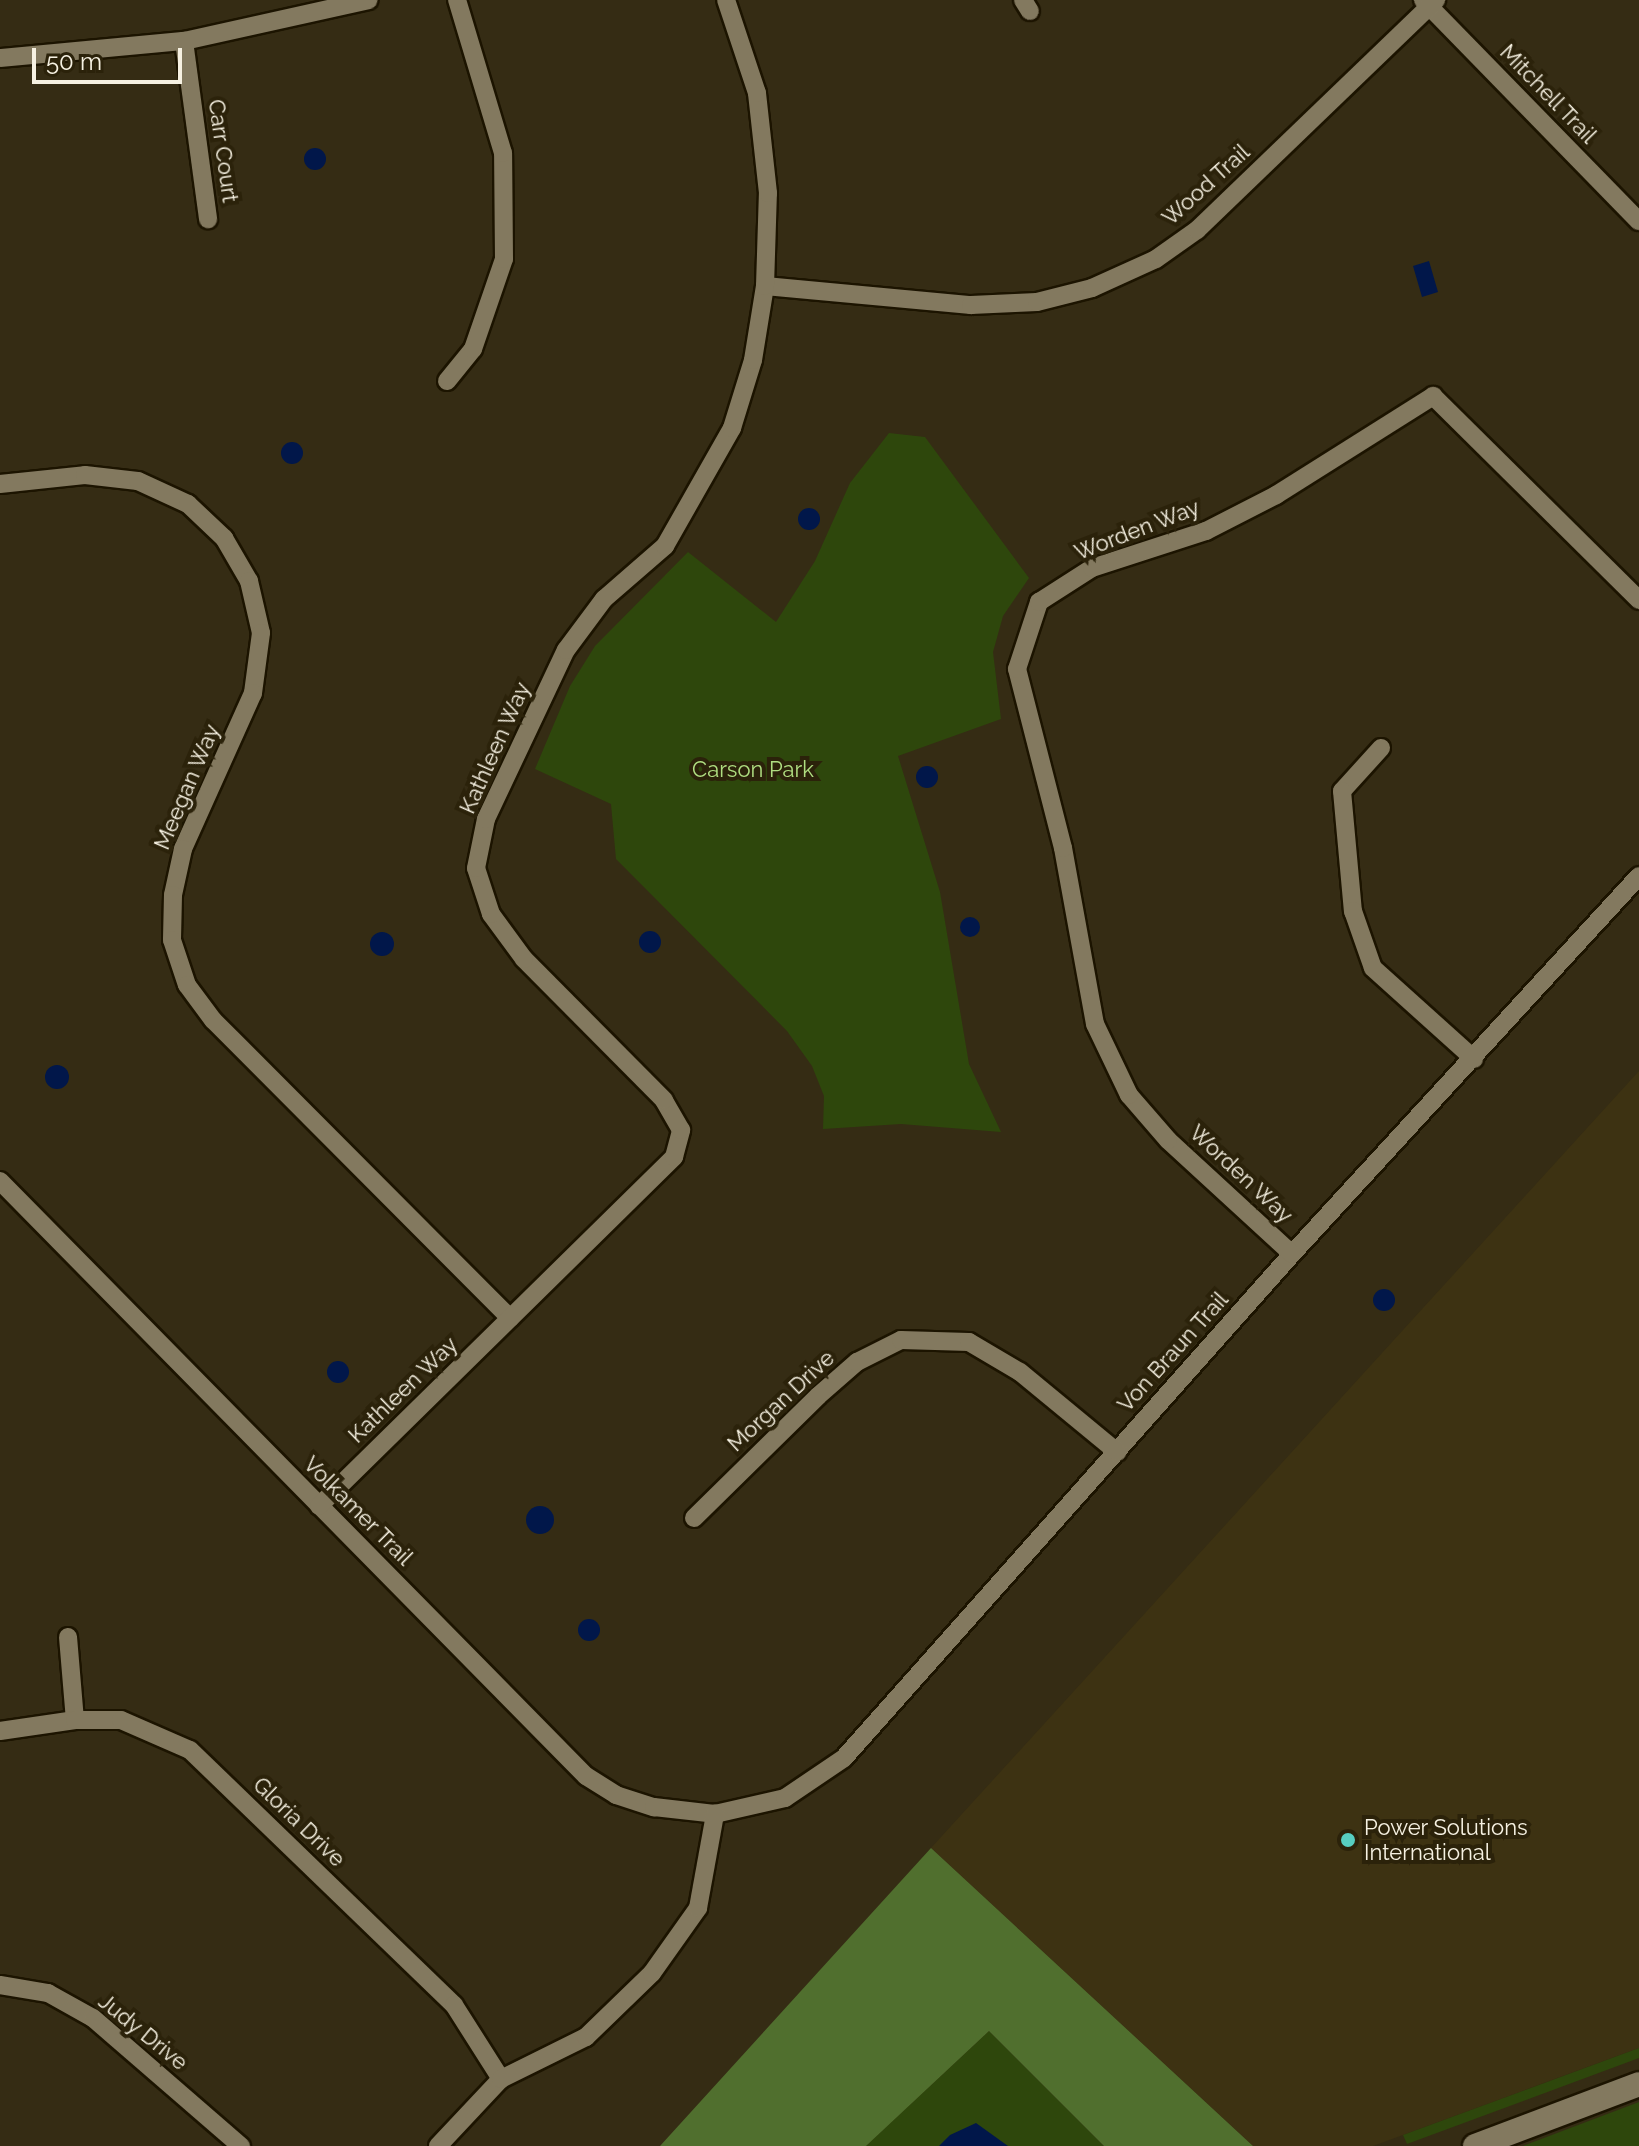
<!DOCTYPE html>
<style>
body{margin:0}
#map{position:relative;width:1639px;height:2146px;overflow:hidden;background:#352c14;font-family:Raleway,sans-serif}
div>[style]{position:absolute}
.built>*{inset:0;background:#3d3212}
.green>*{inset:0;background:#2e470c}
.forest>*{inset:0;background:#506f2e}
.water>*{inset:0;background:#01174a}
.round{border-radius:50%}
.roads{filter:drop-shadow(2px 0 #1c1400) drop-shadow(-2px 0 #1c1400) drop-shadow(0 2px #1c1400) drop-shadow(0 -2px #1c1400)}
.minor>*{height:18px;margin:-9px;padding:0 9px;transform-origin:9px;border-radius:9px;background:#83795f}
.secondary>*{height:24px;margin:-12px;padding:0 12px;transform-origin:12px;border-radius:12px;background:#83795f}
.dots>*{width:22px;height:22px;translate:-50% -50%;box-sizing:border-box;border:4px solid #2b220a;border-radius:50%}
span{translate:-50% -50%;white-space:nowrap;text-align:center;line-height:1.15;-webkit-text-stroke:8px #2b220a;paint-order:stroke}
.street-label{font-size:22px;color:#f6f1e2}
.park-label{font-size:22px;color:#afde81}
.poi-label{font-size:22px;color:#f6f1e2}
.left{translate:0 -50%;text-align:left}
.scale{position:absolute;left:32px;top:48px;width:150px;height:36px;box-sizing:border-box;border:4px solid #f6f1e2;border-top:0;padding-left:10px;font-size:24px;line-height:28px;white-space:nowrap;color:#f6f1e2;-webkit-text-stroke:6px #2b220a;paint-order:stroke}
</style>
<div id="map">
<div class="built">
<i style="clip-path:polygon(1639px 1071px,1639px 2048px,1373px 2146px,1253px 2146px,931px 1848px)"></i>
</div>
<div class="green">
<i style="clip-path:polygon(889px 433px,925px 437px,1029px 578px,1003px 616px,993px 652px,1001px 719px,898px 756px,940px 892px,969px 1064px,1001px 1132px,901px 1124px,823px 1129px,824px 1096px,812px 1066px,787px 1031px,616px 859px,611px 804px,535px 769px,570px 686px,595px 646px,688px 552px,776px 622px,815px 561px,850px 483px)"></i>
<i style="clip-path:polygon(989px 2031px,1104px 2146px,866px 2146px,870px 2142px)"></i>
<i style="clip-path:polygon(1639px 2048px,1639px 2058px,1407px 2144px,1403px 2135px)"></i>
<i style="clip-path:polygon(1639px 2102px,1639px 2146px,1523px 2146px)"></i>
</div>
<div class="forest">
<i style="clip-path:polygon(931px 1848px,1253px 2146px,1104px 2146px,989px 2031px,866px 2146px,660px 2146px)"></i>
</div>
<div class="water">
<i class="round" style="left:304px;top:148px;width:22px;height:22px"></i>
<i style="clip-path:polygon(1429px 261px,1438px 292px,1422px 297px,1413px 266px)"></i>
<i class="round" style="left:281px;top:442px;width:22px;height:22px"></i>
<i class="round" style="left:798px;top:508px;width:22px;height:22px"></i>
<i class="round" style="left:916px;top:766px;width:22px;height:22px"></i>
<i class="round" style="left:960px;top:917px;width:20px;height:20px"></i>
<i class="round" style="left:639px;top:931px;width:22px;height:22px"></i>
<i class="round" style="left:370px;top:932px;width:24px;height:24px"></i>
<i class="round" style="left:45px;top:1065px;width:24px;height:24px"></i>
<i class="round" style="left:1373px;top:1289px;width:22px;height:22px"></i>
<i class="round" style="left:327px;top:1361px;width:22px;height:22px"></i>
<i class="round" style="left:526px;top:1506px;width:28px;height:28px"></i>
<i class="round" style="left:578px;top:1619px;width:22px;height:22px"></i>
<i style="clip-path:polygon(976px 2123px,1008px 2146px,939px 2146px,950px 2135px)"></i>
</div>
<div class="roads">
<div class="minor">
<i style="left:1023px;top:0;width:13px;rotate:58deg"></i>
<i style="left:1423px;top:0;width:309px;rotate:45.7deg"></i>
<i style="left:184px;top:41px;width:180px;rotate:82.3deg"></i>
<i style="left:0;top:58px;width:185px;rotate:-5.3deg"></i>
<i style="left:184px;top:41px;width:189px;rotate:-12.5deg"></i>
<i style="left:765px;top:286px;width:207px;rotate:5.3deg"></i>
<i style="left:971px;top:305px;width:66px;rotate:-2.6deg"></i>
<i style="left:1037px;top:302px;width:57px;rotate:-14.3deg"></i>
<i style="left:1092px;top:288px;width:70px;rotate:-24.4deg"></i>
<i style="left:1156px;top:259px;width:50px;rotate:-35.3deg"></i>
<i style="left:1197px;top:230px;width:332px;rotate:-43.9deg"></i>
<i style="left:447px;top:381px;width:41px;rotate:-50.9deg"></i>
<i style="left:473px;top:349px;width:95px;rotate:-71deg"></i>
<i style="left:504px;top:259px;width:106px;rotate:-90.5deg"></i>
<i style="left:503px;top:153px;width:160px;rotate:-106.7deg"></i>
<i style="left:0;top:484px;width:85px;rotate:-6deg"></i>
<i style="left:85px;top:475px;width:53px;rotate:6.5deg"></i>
<i style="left:138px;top:481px;width:55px;rotate:24.7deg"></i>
<i style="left:188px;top:504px;width:50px;rotate:43.4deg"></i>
<i style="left:224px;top:538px;width:50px;rotate:59.8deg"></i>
<i style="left:249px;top:581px;width:53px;rotate:77deg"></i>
<i style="left:261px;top:633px;width:61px;rotate:97.6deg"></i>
<i style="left:253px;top:693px;width:171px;rotate:114.2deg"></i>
<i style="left:183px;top:849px;width:47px;rotate:102.3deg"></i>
<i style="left:173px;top:895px;width:45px;rotate:91.3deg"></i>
<i style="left:172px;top:940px;width:47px;rotate:71.6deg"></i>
<i style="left:187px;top:985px;width:44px;rotate:53.4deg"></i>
<i style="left:213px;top:1020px;width:421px;rotate:45.1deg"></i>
<i style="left:1381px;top:748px;width:58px;rotate:132.2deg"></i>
<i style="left:1342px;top:791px;width:121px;rotate:84.8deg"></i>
<i style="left:1353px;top:911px;width:60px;rotate:70.7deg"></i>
<i style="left:1373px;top:968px;width:136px;rotate:42deg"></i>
<i style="left:0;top:1181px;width:835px;rotate:45.44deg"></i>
<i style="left:586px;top:1776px;width:36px;rotate:32deg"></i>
<i style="left:616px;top:1795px;width:40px;rotate:18deg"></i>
<i style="left:654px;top:1807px;width:61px;rotate:6.5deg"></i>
<i style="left:715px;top:1814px;width:72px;rotate:-12.9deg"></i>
<i style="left:785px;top:1798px;width:71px;rotate:-34.1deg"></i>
<i style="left:844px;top:1758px;width:674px;rotate:-48.37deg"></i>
<i style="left:1292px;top:1254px;width:513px;rotate:-47.45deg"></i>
<i style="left:1292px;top:1254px;width:168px;rotate:-137.4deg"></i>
<i style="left:1168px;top:1140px;width:60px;rotate:-130.9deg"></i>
<i style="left:1129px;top:1095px;width:79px;rotate:-115.6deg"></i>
<i style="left:1095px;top:1024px;width:179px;rotate:-100.3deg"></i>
<i style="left:1063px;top:848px;width:185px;rotate:-104.4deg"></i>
<i style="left:1017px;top:669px;width:71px;rotate:-71.8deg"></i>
<i style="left:1039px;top:602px;width:63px;rotate:-32.7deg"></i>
<i style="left:1092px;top:568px;width:120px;rotate:-18deg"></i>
<i style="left:1206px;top:531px;width:79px;rotate:-27.2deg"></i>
<i style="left:1276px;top:495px;width:186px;rotate:-32.2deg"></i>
<i style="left:1433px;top:396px;width:290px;rotate:44.7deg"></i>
<i style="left:319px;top:1506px;width:498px;rotate:-44.5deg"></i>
<i style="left:674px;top:1157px;width:28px;rotate:-75deg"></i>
<i style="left:681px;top:1130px;width:34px;rotate:-120deg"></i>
<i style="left:664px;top:1100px;width:199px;rotate:-134.8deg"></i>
<i style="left:524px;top:959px;width:56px;rotate:-126.3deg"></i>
<i style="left:491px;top:914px;width:48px;rotate:-108.1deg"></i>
<i style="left:476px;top:868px;width:50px;rotate:-78.5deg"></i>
<i style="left:486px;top:819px;width:187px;rotate:-64.7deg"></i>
<i style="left:566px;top:650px;width:64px;rotate:-53.3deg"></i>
<i style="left:604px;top:599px;width:81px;rotate:-41deg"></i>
<i style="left:665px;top:546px;width:136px;rotate:-60.4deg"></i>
<i style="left:732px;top:428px;width:71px;rotate:-72.8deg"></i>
<i style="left:753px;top:360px;width:75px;rotate:-80.8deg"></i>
<i style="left:765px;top:286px;width:93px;rotate:-88.2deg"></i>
<i style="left:768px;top:193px;width:101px;rotate:-96.3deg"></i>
<i style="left:757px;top:93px;width:98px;rotate:-108.4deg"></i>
<i style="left:694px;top:1518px;width:174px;rotate:-44.5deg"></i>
<i style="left:818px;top:1396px;width:52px;rotate:-41.1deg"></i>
<i style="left:857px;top:1362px;width:49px;rotate:-26.6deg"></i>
<i style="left:901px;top:1340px;width:68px;rotate:1.7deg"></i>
<i style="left:969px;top:1342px;width:59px;rotate:30.5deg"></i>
<i style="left:1020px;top:1372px;width:126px;rotate:39.5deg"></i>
<i style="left:68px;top:1637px;width:83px;rotate:85.2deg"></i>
<i style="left:0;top:1731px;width:76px;rotate:-8.3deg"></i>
<i style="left:75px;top:1720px;width:46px"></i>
<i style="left:121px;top:1720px;width:75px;rotate:23.5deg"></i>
<i style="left:190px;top:1750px;width:367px;rotate:44deg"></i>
<i style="left:454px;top:2005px;width:88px;rotate:57.6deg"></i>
<i style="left:0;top:1985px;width:49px;rotate:9.5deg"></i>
<i style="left:48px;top:1993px;width:51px;rotate:29.1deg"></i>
<i style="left:93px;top:2018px;width:196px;rotate:40.9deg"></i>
<i style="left:438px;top:2146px;width:92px;rotate:-46.8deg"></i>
<i style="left:501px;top:2079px;width:95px;rotate:-26.3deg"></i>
<i style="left:586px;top:2037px;width:92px;rotate:-44.1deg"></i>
<i style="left:652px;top:1973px;width:80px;rotate:-54.7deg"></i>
<i style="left:698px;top:1908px;width:96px;rotate:-79.7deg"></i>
</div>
<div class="secondary">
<i style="left:1475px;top:2146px;width:175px;rotate:-20.7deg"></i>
</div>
</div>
<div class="dots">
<i style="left:1348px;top:1840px;background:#57cec1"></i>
</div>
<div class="street-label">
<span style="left:1548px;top:94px;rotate:46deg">Mitchell Trail</span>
<span style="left:223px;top:151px;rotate:82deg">Carr Court</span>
<span style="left:1206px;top:185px;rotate:-42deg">Wood Trail</span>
<span style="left:1137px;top:530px;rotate:-21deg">Worden Way</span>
<span style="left:495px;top:748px;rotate:-66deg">Kathleen Way</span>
<span style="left:187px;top:787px;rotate:-67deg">Meegan Way</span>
<span style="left:1241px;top:1174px;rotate:43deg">Worden Way</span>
<span style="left:1173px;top:1352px;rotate:-48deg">Von Braun Trail</span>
<span style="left:403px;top:1390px;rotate:-44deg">Kathleen Way</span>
<span style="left:781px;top:1401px;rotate:-43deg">Morgan Drive</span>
<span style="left:358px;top:1511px;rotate:45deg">Volkamer Trail</span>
<span style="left:299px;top:1822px;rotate:44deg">Gloria Drive</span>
<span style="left:143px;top:2032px;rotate:39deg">Judy Drive</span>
</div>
<div class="park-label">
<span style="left:753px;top:770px">Carson Park</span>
</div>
<div class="poi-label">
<span class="left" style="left:1364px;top:1840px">Power Solutions<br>International</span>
</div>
<div class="scale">50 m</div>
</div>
